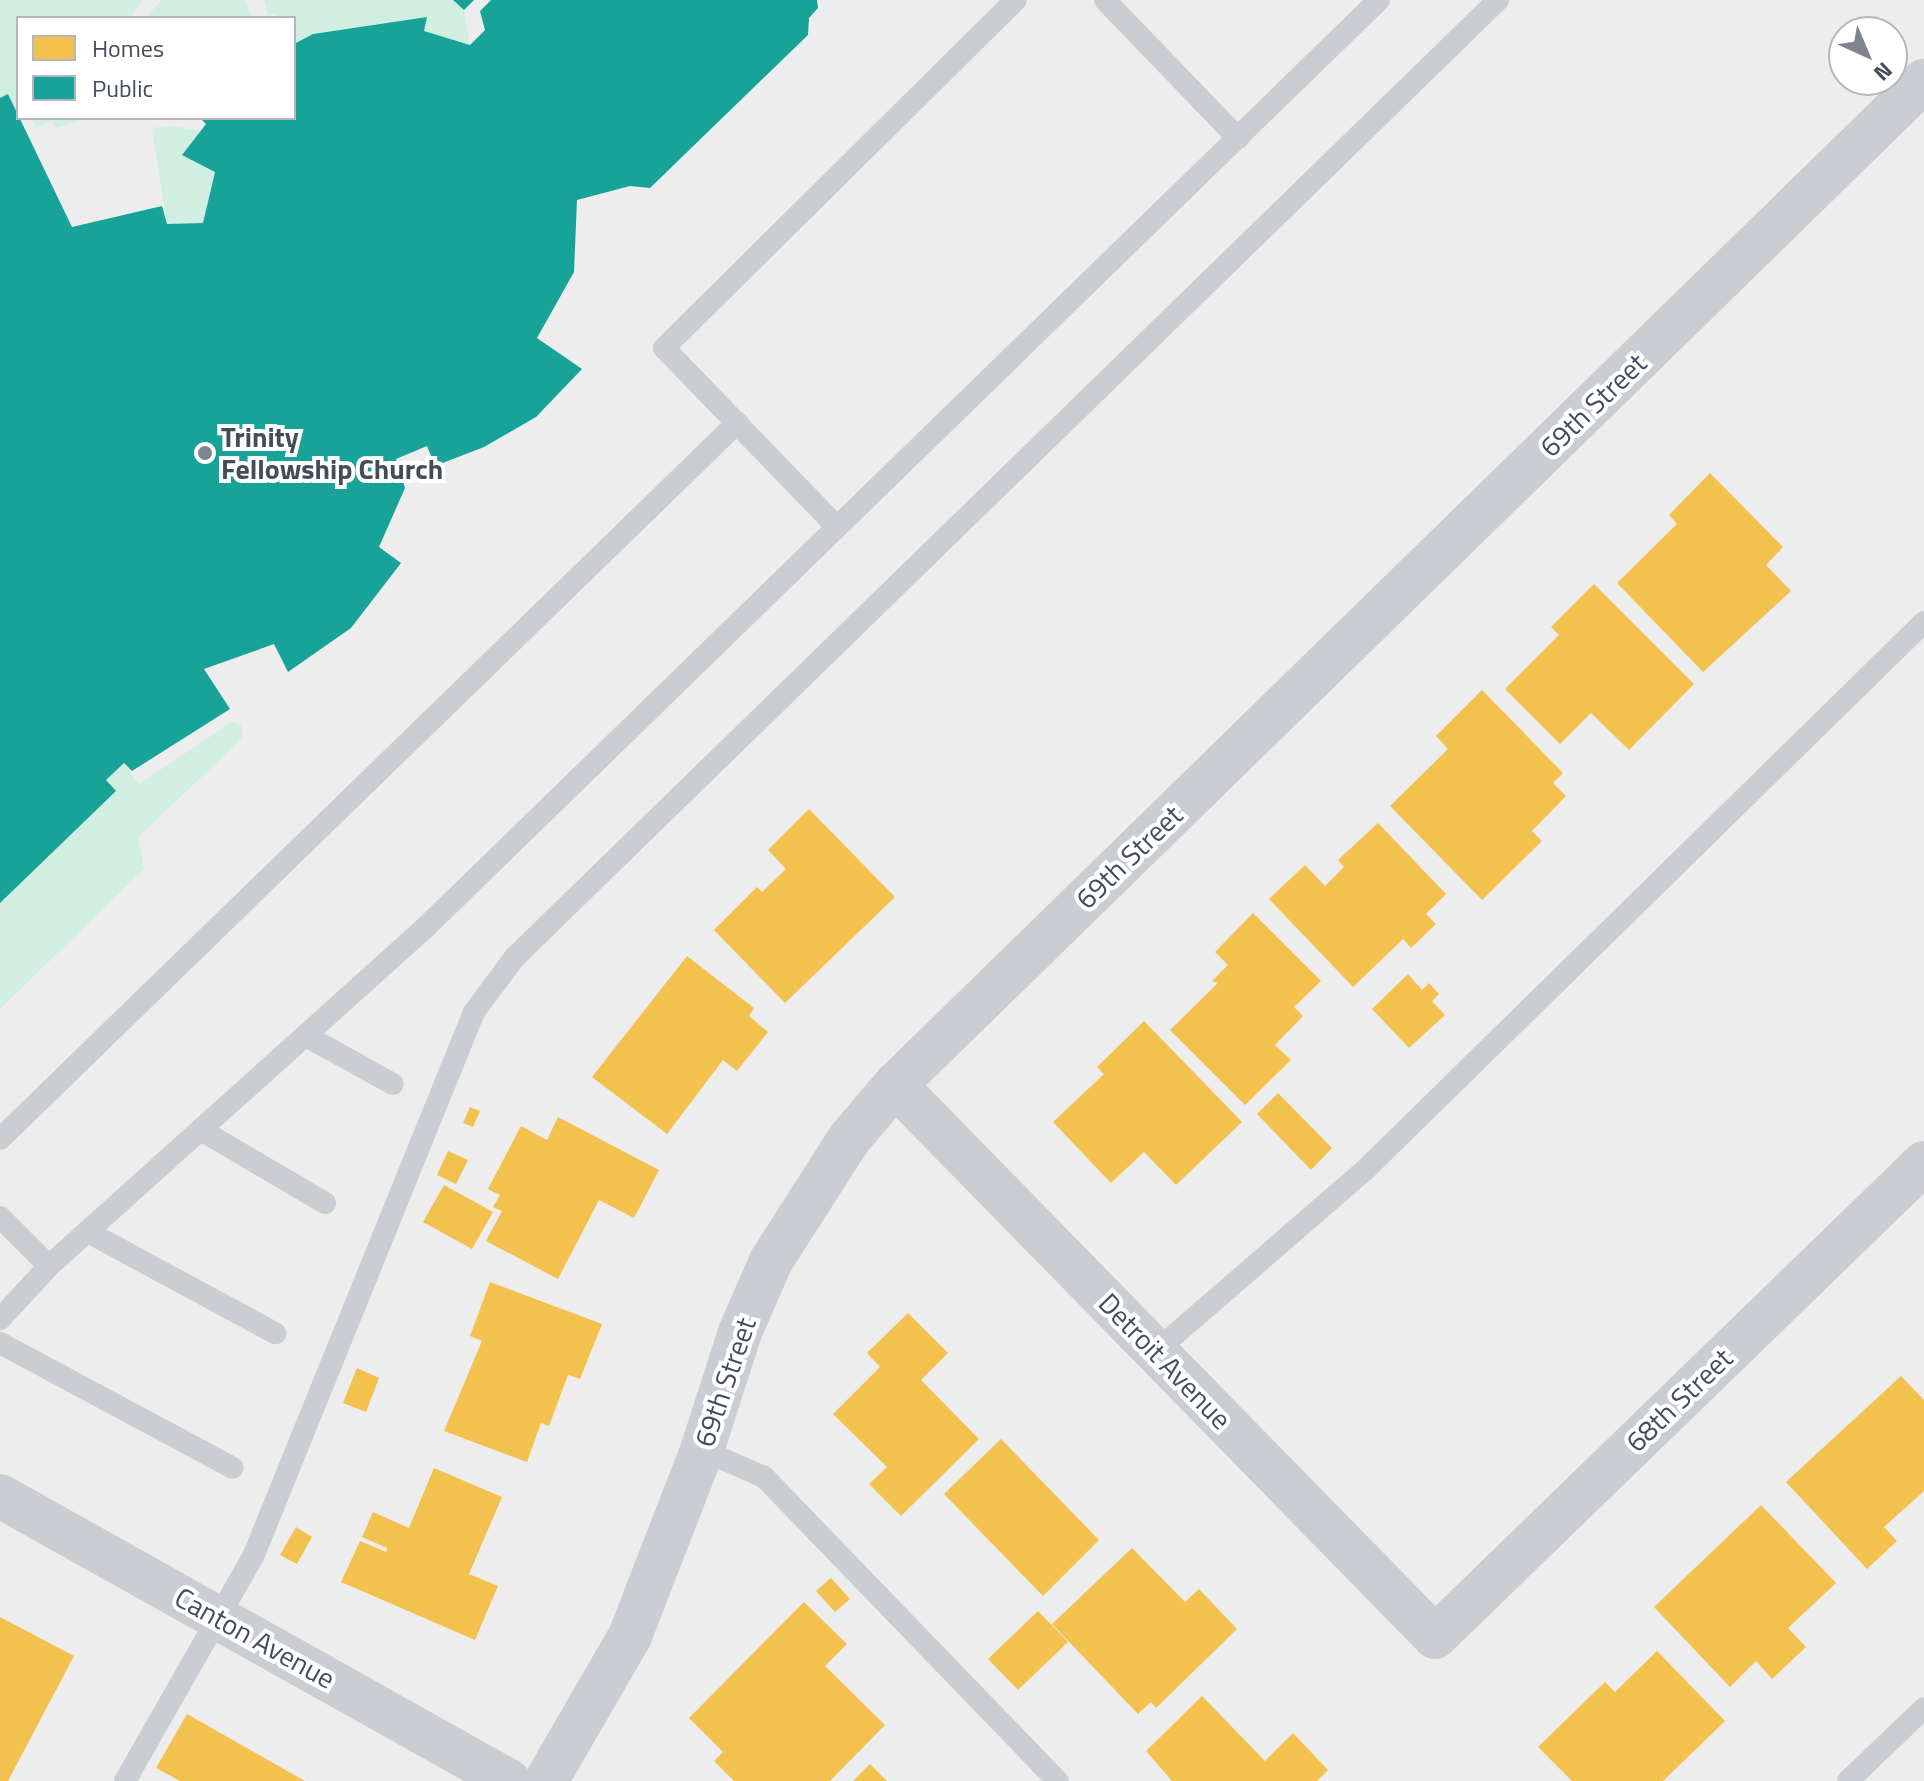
<!DOCTYPE html>
<style>
body{margin:0}
#map{position:relative;width:1924px;height:1781px;overflow:hidden;background:#eeeded;font-family:"Titillium Web",sans-serif}
div>[style]{position:absolute}
.green>*{inset:0;background:#d0efe0}
.homes>*{inset:0;background:#f2c14e}
.public>*{inset:0;background:#17a398}
.service>*{height:22px;margin:-11px;padding:0 11px;transform-origin:11px;border-radius:11px;background:#cacdd1}
.minor>*{height:44px;margin:-22px;padding:0 22px;transform-origin:22px;border-radius:22px;background:#cacdd1}
.dots>*{width:22px;height:22px;translate:-50% -50%;box-sizing:border-box;border:4px solid #fff;border-radius:50%}
span{translate:-50% -50%;white-space:nowrap;text-align:center;line-height:1.15;-webkit-text-stroke:8px #fff;paint-order:stroke}
.street-label{font-size:28px;color:#444c5a}
.poi-label{font-size:28px;color:#444c5a;font-weight:700}
.left{translate:0 -50%;text-align:left}
.legend{position:absolute;left:16px;top:16px;width:280px;height:104px;box-sizing:border-box;background:#fff;border:2px solid #b4b7bd;margin:0;padding:10px 14px;list-style:none;font-size:24px;color:#444c5a}
.legend li{display:flex;align-items:center;gap:16px;height:40px}
.legend b{width:40px;border:2px solid #b4b7bd}
.north{position:absolute;left:1828px;top:16px;width:80px;height:80px;box-sizing:border-box;background:#fff;border:2px solid #b4b7bd;border-radius:50%;rotate:136deg;font-size:22px;font-weight:700;line-height:32px;text-align:center;color:#444c5a}
.north::after{content:'';display:block;margin:auto;width:28px;height:36px;background:#80848d;clip-path:polygon(50% 0,100% 100%,50% 72%,0 100%)}
</style>
<div id="map">
<div class="green">
<i style="clip-path:polygon(0 0,142px 0,130px 18px,18px 18px,18px 115px,8px 94px,0 98px)"></i>
<i style="clip-path:polygon(161px 0,246px 0,252px 18px,146px 18px)"></i>
<i style="clip-path:polygon(264px 0,453px 0,464px 10px,470px 45px,424px 31px,426px 17px,313px 34px,294px 44px,294px 18px,277px 18px,275px 13px,268px 16px)"></i>
<i style="clip-path:polygon(31px 118px,89px 118px,57px 128px,51px 121px,36px 128px)"></i>
<i style="clip-path:polygon(172px 126px,201px 131px,182px 154px,215px 172px,203px 223px,167px 224px,152px 128px)"></i>
<i style="clip-path:polygon(232px 722px,241px 725px,243px 738px,138px 837px,144px 869px,0 1009px,0 903px,116px 791px,106px 780px,124px 763px,139px 784px)"></i>
</div>
<div class="homes">
<i style="clip-path:polygon(1710px 473px,1783px 547px,1766px 565px,1791px 591px,1703px 672px,1617px 583px,1677px 524px,1669px 515px)"></i>
<i style="clip-path:polygon(1594px 584px,1694px 684px,1629px 750px,1591px 713px,1560px 744px,1505px 689px,1559px 635px,1551px 627px)"></i>
<i style="clip-path:polygon(1482px 690px,1563px 773px,1553px 783px,1566px 796px,1532px 831px,1542px 841px,1482px 900px,1390px 806px,1448px 749px,1436px 736px)"></i>
<i style="clip-path:polygon(809px 809px,895px 897px,785px 1003px,714px 930px,757px 887px,762px 892px,786px 869px,768px 850px)"></i>
<i style="clip-path:polygon(1378px 823px,1446px 894px,1426px 914px,1436px 924px,1411px 948px,1403px 939px,1353px 987px,1269px 899px,1305px 865px,1325px 886px,1344px 867px,1338px 860px)"></i>
<i style="clip-path:polygon(1253px 913px,1321px 981px,1294px 1007px,1303px 1016px,1275px 1045px,1291px 1060px,1245px 1105px,1170px 1030px,1218px 983px,1212px 981px,1228px 965px,1215px 952px)"></i>
<i style="clip-path:polygon(687px 956px,754px 1008px,749px 1016px,768px 1032px,737px 1071px,723px 1060px,667px 1134px,592px 1077px)"></i>
<i style="clip-path:polygon(1408px 974px,1422px 990px,1429px 983px,1439px 994px,1432px 1001px,1445px 1015px,1409px 1048px,1372px 1009px)"></i>
<i style="clip-path:polygon(1144px 1021px,1242px 1122px,1176px 1185px,1144px 1152px,1111px 1183px,1053px 1122px,1104px 1074px,1097px 1067px)"></i>
<i style="clip-path:polygon(1278px 1093px,1332px 1148px,1311px 1170px,1257px 1114px)"></i>
<i style="clip-path:polygon(470px 1107px,480px 1111px,473px 1127px,463px 1123px)"></i>
<i style="clip-path:polygon(558px 1117px,659px 1170px,634px 1218px,599px 1200px,558px 1279px,486px 1241px,502px 1211px,493px 1207px,500px 1195px,488px 1189px,521px 1126px,547px 1140px)"></i>
<i style="clip-path:polygon(448px 1151px,468px 1160px,456px 1184px,437px 1175px)"></i>
<i style="clip-path:polygon(444px 1185px,493px 1212px,472px 1249px,423px 1222px)"></i>
<i style="clip-path:polygon(490px 1282px,602px 1324px,580px 1379px,568px 1375px,549px 1426px,541px 1423px,527px 1462px,444px 1431px,482px 1341px,470px 1336px)"></i>
<i style="clip-path:polygon(908px 1313px,948px 1353px,921px 1380px,979px 1439px,901px 1516px,869px 1484px,887px 1467px,833px 1414px,880px 1367px,867px 1353px)"></i>
<i style="clip-path:polygon(357px 1368px,379px 1378px,366px 1412px,343px 1403px)"></i>
<i style="clip-path:polygon(1901px 1376px,1924px 1400px,1924px 1491px,1884px 1527px,1897px 1541px,1867px 1569px,1786px 1482px)"></i>
<i style="clip-path:polygon(1001px 1439px,1099px 1540px,1043px 1596px,944px 1494px)"></i>
<i style="clip-path:polygon(434px 1468px,502px 1497px,469px 1574px,498px 1586px,475px 1640px,341px 1582px,360px 1541px,386px 1552px,387px 1548px,362px 1537px,373px 1512px,409px 1528px)"></i>
<i style="clip-path:polygon(1761px 1505px,1836px 1583px,1788px 1628px,1806px 1647px,1772px 1679px,1756px 1661px,1730px 1687px,1654px 1607px)"></i>
<i style="clip-path:polygon(296px 1527px,312px 1537px,297px 1564px,280px 1555px)"></i>
<i style="clip-path:polygon(1132px 1548px,1185px 1602px,1199px 1589px,1237px 1629px,1156px 1708px,1151px 1702px,1138px 1714px,1052px 1624px)"></i>
<i style="clip-path:polygon(831px 1578px,850px 1599px,835px 1612px,816px 1591px)"></i>
<i style="clip-path:polygon(804px 1602px,847px 1644px,825px 1666px,885px 1725px,830px 1781px,734px 1781px,714px 1761px,723px 1752px,689px 1718px)"></i>
<i style="clip-path:polygon(1038px 1611px,1068px 1642px,1018px 1690px,988px 1659px)"></i>
<i style="clip-path:polygon(0 1617px,74px 1656px,8px 1781px,0 1781px)"></i>
<i style="clip-path:polygon(1657px 1651px,1725px 1721px,1663px 1781px,1572px 1781px,1538px 1747px,1605px 1682px,1615px 1692px)"></i>
<i style="clip-path:polygon(1202px 1696px,1265px 1761px,1293px 1733px,1328px 1770px,1317px 1781px,1172px 1781px,1146px 1751px)"></i>
<i style="clip-path:polygon(187px 1714px,305px 1781px,180px 1781px,156px 1768px)"></i>
<i style="clip-path:polygon(870px 1764px,887px 1781px,853px 1781px)"></i>
</div>
<div class="public">
<i style="clip-path:polygon(453px 0,474px 0,464px 10px)"></i>
<i style="clip-path:polygon(491px 0,817px 0,818px 8px,809px 18px,808px 35px,650px 188px,630px 186px,577px 200px,574px 272px,537px 338px,582px 369px,536px 417px,484px 447px,435px 466px,427px 446px,396px 459px,405px 488px,379px 547px,401px 563px,351px 628px,288px 672px,274px 644px,204px 669px,230px 709px,132px 771px,124px 763px,106px 780px,116px 791px,0 903px,0 98px,8px 94px,72px 227px,162px 206px,167px 224px,203px 223px,215px 172px,182px 155px,206px 124px,200px 118px,294px 118px,294px 44px,313px 34px,427px 17px,424px 31px,470px 45px,485px 30px,480px 11px)"></i>
</div>
<div class="service">
<i style="left:1105px;top:0;width:192px;rotate:46.1deg"></i>
<i style="left:837px;top:527px;width:249px;rotate:-134deg"></i>
<i style="left:664px;top:348px;width:495px;rotate:-44.7deg"></i>
<i style="left:306px;top:1036px;width:99px;rotate:28.9deg"></i>
<i style="left:201px;top:1130px;width:144px;rotate:30.5deg"></i>
<i style="left:0;top:1139px;width:1028px;rotate:-44.17deg"></i>
<i style="left:0;top:1217px;width:69px;rotate:45deg"></i>
<i style="left:88px;top:1232px;width:213px;rotate:28.4deg"></i>
<i style="left:0;top:1319px;width:72px;rotate:-47.2deg"></i>
<i style="left:49px;top:1266px;width:508px;rotate:-41.97deg"></i>
<i style="left:427px;top:926px;width:1328px;rotate:-44.21deg"></i>
<i style="left:0;top:1343px;width:264px;rotate:28.2deg"></i>
<i style="left:1156px;top:1351px;width:276px;rotate:-40.9deg"></i>
<i style="left:1365px;top:1170px;width:783px;rotate:-44.43deg"></i>
<i style="left:702px;top:1450px;width:68px;rotate:23.5deg"></i>
<i style="left:764px;top:1477px;width:423px;rotate:46deg"></i>
<i style="left:125px;top:1781px;width:258px;rotate:-60.3deg"></i>
<i style="left:253px;top:1557px;width:588px;rotate:-67.93deg"></i>
<i style="left:474px;top:1012px;width:69px;rotate:-53.3deg"></i>
<i style="left:515px;top:957px;width:1372px;rotate:-44.23deg"></i>
<i style="left:1848px;top:1781px;width:105px;rotate:-43.8deg"></i>
</div>
<div class="minor">
<i style="left:895px;top:1085px;width:772px;rotate:45.63deg"></i>
<i style="left:1435px;top:1637px;width:681px;rotate:-44.11deg"></i>
<i style="left:0;top:1496px;width:583px;rotate:29.25deg"></i>
<i style="left:546px;top:1781px;width:168px;rotate:-59.9deg"></i>
<i style="left:630px;top:1636px;width:199px;rotate:-68.8deg"></i>
<i style="left:702px;top:1450px;width:124px;rotate:-72.1deg"></i>
<i style="left:740px;top:1332px;width:77px;rotate:-66.4deg"></i>
<i style="left:771px;top:1261px;width:145px;rotate:-57.4deg"></i>
<i style="left:849px;top:1139px;width:71px;rotate:-49.6deg"></i>
<i style="left:895px;top:1085px;width:1438px;rotate:-44.3deg"></i>
</div>
<div class="dots">
<i style="left:205px;top:453px;background:#80848d"></i>
</div>
<div class="street-label">
<span style="left:1593px;top:405px;rotate:-44deg">69th Street</span>
<span style="left:1129px;top:857px;rotate:-44deg">69th Street</span>
<span style="left:1165px;top:1361px;rotate:46deg">Detroit Avenue</span>
<span style="left:725px;top:1382px;rotate:-71deg">69th Street</span>
<span style="left:1679px;top:1400px;rotate:-44deg">68th Street</span>
<span style="left:255px;top:1638px;rotate:29deg">Canton Avenue</span>
</div>
<div class="poi-label">
<span class="left" style="left:221px;top:453px">Trinity<br>Fellowship Church</span>
</div>
<ul class="legend">
<li><b style="height:22px;background:#f2c14e"></b>Homes</li>
<li><b style="height:22px;background:#17a398"></b>Public</li>
</ul>
<div class="north">N</div>
</div>
